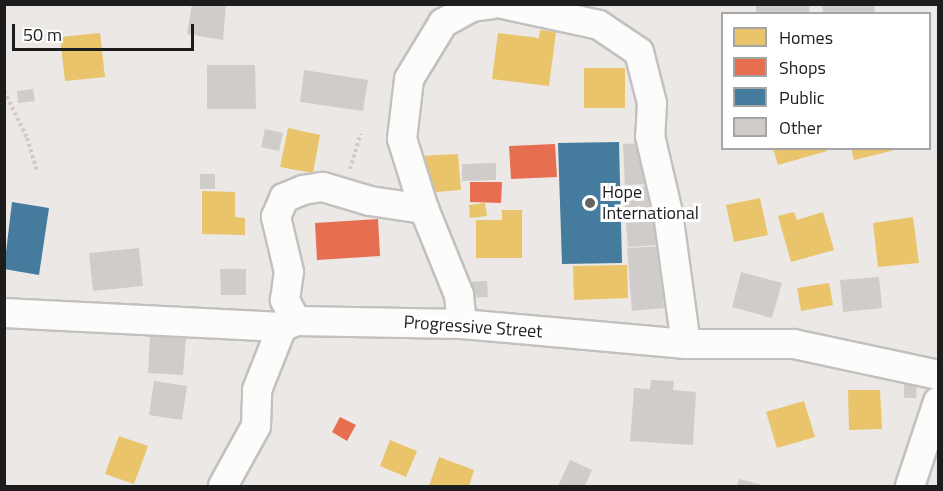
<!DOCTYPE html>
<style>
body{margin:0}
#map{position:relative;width:943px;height:491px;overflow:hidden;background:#ebe8e5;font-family:"Titillium Web",sans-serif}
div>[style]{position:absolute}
.homes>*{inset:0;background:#e9c46a}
.shops>*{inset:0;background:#e76f51}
.public>*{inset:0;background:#457b9d}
.building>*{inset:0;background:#d0ccca}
.path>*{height:4px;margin-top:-2px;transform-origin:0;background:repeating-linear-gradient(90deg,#d5c7c6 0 3px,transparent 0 6px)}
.roads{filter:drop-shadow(2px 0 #c2c1c0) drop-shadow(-2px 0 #c2c1c0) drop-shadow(0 2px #c2c1c0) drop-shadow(0 -2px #c2c1c0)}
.minor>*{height:28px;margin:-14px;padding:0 14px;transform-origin:14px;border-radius:14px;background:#fcfcfb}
.dots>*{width:16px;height:16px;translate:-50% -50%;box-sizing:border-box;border:3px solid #fff;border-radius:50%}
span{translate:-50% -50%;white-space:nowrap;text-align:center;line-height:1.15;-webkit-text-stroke:6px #fff;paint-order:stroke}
.poi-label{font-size:18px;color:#1d1d1d}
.left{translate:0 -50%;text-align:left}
.street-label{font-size:18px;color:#1d1d1d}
.frame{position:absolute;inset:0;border:6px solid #1d1d1d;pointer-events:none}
.legend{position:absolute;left:721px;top:12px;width:210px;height:138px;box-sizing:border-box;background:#fff;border:2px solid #a5a5a5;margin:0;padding:8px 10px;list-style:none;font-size:18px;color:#1d1d1d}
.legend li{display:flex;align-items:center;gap:12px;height:30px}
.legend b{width:30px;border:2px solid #a5a5a5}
.scale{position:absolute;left:12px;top:24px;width:182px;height:27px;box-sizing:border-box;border:3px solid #1d1d1d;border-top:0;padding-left:8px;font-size:18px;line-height:21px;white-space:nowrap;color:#1d1d1d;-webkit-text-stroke:4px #fff;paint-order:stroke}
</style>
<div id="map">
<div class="homes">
<i style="clip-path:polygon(540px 30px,556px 32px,549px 86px,492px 79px,498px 33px,539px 38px)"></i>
<i style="clip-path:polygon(100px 33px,105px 77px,65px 81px,60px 37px)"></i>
<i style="clip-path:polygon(584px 68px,625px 68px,625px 108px,584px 108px)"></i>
<i style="clip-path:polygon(288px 128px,320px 135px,313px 173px,280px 167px)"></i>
<i style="clip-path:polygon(773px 148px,826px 148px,827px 151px,778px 165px)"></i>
<i style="clip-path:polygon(851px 148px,899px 148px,899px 149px,854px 160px)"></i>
<i style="clip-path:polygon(458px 154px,461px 190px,423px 193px,420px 156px)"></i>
<i style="clip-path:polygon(202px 191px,235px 192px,235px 217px,245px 218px,245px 235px,202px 234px)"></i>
<i style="clip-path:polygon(760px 198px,768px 235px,734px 242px,726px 205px)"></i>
<i style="clip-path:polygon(485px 203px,487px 216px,470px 218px,469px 205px)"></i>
<i style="clip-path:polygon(502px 210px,522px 210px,522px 258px,476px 258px,476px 220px,502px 220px)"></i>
<i style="clip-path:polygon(794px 212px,797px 220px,823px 212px,834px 250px,791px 262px,778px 216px)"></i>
<i style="clip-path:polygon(913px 217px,919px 263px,878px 267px,873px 223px)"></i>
<i style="clip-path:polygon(627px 265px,628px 298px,574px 300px,573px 266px)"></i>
<i style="clip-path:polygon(829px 283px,833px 305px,801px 311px,797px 288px)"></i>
<i style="clip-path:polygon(848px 390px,880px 390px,882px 429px,849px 430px)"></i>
<i style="clip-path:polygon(804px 401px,815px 437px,777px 448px,766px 412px)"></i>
<i style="clip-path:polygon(119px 436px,148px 446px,134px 484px,105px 474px)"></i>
<i style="clip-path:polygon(390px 440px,417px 451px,406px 477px,380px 466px)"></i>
<i style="clip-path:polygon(439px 457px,474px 470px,469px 486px,429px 486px)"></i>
</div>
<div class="shops">
<i style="clip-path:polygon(555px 144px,557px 177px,511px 179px,509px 146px)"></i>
<i style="clip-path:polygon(470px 182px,502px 182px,501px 203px,470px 202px)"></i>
<i style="clip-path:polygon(378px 219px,380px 256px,317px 260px,315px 223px)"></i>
<i style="clip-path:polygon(340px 417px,356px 425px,347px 441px,332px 432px)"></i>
</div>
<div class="public">
<i style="clip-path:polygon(619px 142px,622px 263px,562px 264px,558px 143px)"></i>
<i style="clip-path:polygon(12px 202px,49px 208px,39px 275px,4px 269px)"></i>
</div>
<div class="building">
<i style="clip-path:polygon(192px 4px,226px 4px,223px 40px,187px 34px)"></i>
<i style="clip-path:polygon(756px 4px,809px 4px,810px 14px,756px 14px)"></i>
<i style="clip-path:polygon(822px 4px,874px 4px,875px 14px,823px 14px)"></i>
<i style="clip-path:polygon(207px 65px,255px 65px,256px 109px,207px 109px)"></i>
<i style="clip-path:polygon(304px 70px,368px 80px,363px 111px,300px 102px)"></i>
<i style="clip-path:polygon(33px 89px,35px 101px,18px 103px,17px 91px)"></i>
<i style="clip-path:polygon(265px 129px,283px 133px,279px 151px,261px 147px)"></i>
<i style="clip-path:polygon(645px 143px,647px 184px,625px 185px,623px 144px)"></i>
<i style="clip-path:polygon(496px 163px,496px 180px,462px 181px,462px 164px)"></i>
<i style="clip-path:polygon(200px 174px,215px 174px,215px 189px,200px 189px)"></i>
<i style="clip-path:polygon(648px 186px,650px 219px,626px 220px,624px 188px)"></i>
<i style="clip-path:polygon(656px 221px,658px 245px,628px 247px,626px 223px)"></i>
<i style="clip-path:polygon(660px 246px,664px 308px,632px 311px,627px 248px)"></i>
<i style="clip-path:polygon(139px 248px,143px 286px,93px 291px,89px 253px)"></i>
<i style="clip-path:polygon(220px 269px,246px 269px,246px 295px,221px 295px)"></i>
<i style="clip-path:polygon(741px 272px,782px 283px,772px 318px,732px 307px)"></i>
<i style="clip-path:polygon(879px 277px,882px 308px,843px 312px,840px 280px)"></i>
<i style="clip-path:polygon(487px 281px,488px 297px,464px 298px,464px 282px)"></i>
<i style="clip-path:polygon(150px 335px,186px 337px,183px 375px,148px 373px)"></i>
<i style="clip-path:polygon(651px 380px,674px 381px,673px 390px,696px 392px,693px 445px,630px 441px,634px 388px,650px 389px)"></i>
<i style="clip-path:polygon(154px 381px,187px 386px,182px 420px,149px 415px)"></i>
<i style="clip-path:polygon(904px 384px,917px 385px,916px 398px,904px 398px)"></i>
<i style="clip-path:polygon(570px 460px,592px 470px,585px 486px,558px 486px)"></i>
<i style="clip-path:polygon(739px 479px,766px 486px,737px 486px)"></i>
</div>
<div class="path">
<i style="left:4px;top:91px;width:52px;rotate:63.9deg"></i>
<i style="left:27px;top:138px;width:34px;rotate:73deg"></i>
<i style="left:350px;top:169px;width:37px;rotate:-73deg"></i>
</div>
<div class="roads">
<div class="minor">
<i style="left:503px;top:4px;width:98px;rotate:12.3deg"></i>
<i style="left:599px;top:25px;width:48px;rotate:34deg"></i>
<i style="left:639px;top:52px;width:53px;rotate:75.7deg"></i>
<i style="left:652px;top:103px;width:33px;rotate:93deg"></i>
<i style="left:650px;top:136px;width:79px;rotate:76.8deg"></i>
<i style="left:668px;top:213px;width:132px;rotate:82.2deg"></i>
<i style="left:4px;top:313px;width:278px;rotate:2.9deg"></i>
<i style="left:282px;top:327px;width:15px;rotate:-23deg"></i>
<i style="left:296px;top:321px;width:166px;rotate:1deg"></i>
<i style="left:462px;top:324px;width:225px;rotate:5.1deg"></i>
<i style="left:686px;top:344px;width:108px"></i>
<i style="left:794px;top:344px;width:147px;rotate:12.1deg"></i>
<i style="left:296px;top:321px;width:24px;rotate:-118deg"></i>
<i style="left:285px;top:300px;width:28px;rotate:-82deg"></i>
<i style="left:289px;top:272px;width:57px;rotate:-103.3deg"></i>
<i style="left:276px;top:217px;width:21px;rotate:-67deg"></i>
<i style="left:284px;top:198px;width:21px;rotate:-23deg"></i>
<i style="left:303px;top:190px;width:20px;rotate:-9deg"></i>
<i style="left:323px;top:187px;width:49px;rotate:16.6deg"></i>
<i style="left:370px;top:201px;width:55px;rotate:8.4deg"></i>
<i style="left:462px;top:324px;width:29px;rotate:-96deg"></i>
<i style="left:459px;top:295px;width:93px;rotate:-112.1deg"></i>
<i style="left:424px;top:209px;width:73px;rotate:-107.4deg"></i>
<i style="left:402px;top:139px;width:60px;rotate:-83.3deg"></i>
<i style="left:409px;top:79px;width:66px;rotate:-58.7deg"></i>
<i style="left:443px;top:23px;width:33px;rotate:-29deg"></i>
<i style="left:472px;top:7px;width:21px;rotate:-8deg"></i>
<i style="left:223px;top:486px;width:68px;rotate:-61.2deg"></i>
<i style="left:256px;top:426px;width:36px;rotate:-88deg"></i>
<i style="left:257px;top:390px;width:68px;rotate:-68.4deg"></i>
<i style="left:910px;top:486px;width:89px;rotate:-71.6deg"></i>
</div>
</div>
<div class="dots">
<i style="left:590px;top:203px;background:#656463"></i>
</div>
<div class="poi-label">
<span class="left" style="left:602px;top:203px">Hope<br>International</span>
</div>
<div class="street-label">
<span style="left:473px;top:327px;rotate:4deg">Progressive Street</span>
</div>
<div class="frame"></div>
<ul class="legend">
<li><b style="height:16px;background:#e9c46a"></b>Homes</li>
<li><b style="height:16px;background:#e76f51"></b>Shops</li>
<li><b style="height:16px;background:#457b9d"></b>Public</li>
<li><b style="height:16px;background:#d0ccca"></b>Other</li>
</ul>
<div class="scale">50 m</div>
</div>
